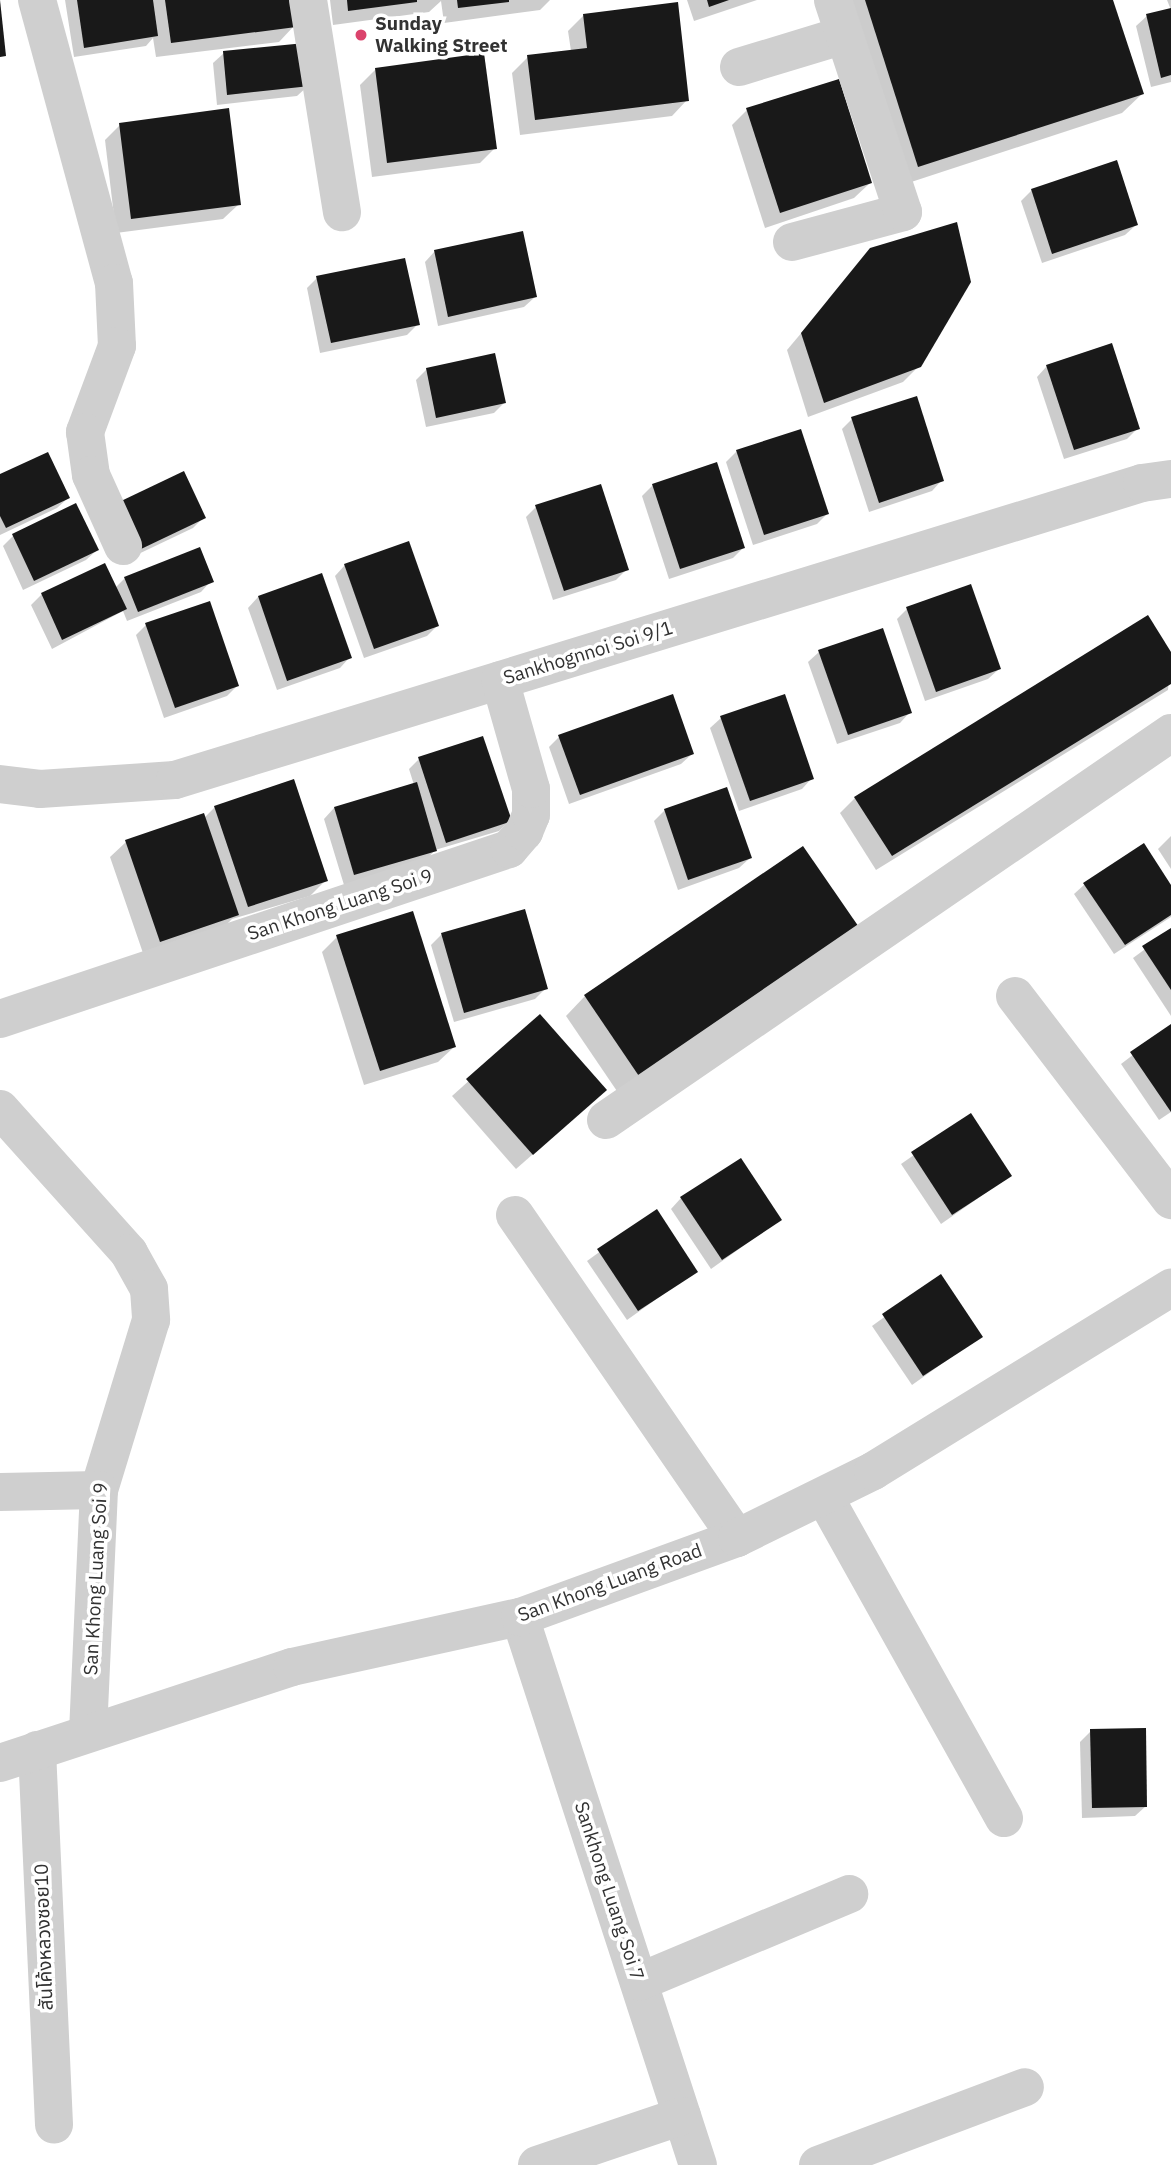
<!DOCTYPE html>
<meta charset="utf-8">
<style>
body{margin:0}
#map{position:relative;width:1171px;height:2165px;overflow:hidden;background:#fff;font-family:"IBM Plex Sans","Noto Sans Thai",sans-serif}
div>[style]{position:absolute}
.shadow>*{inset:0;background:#0003}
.building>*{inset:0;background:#191919}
.minor>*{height:38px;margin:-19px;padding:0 19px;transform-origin:19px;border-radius:19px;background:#cfcfcf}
.dots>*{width:19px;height:19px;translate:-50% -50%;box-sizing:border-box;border:4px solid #fff;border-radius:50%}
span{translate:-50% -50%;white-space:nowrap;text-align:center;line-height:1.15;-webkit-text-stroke:7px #fff;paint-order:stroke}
.poi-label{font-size:19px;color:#323232;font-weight:700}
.left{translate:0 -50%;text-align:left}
.street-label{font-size:19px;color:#323232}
</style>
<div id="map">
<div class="shadow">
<i style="clip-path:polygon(65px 0,291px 0,294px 26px,279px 42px,156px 57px,153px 38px,146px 46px,74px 57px)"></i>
<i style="clip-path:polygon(330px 0,550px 0,540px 10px,444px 23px,441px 1px,429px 12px,333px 25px)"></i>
<i style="clip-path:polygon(687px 0,757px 0,694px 21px)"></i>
<i style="clip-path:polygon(839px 0,1111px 0,1142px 94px,1122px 113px,899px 186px)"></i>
<i style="clip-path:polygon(1167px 0,1171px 0,1171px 82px,1151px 87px,1136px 26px,1147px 16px,1171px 10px)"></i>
<i style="clip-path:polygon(584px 15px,687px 100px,672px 116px,520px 135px,512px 73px,528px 57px,571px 51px,568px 31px)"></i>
<i style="clip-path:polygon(224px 53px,308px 86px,297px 96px,217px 105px,213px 63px)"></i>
<i style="clip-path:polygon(376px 69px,495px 148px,480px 163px,372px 177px,360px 85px)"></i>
<i style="clip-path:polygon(747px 110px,870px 183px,854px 198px,765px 228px,732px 125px)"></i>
<i style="clip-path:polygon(120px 125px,239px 204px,223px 219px,116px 233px,105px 140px)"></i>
<i style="clip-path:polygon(1032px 190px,1136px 225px,1125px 235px,1042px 263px,1021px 201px)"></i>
<i style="clip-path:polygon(871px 250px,919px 366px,903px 382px,808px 417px,787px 350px)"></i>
<i style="clip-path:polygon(435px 251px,535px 297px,524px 307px,438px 326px,425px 262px)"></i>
<i style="clip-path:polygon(317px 278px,418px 324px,407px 335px,320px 353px,307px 288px)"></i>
<i style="clip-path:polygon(1047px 366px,1138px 428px,1127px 439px,1064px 459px,1037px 377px)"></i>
<i style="clip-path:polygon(427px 369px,505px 402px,494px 413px,426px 427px,416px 380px)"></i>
<i style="clip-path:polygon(852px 419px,942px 480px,932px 491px,869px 512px,842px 429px)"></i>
<i style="clip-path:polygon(737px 451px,827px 514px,817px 524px,753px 545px,726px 462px)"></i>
<i style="clip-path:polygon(0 476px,68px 498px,57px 508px,0 535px)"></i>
<i style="clip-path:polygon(653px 485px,743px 548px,733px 558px,669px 579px,642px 496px)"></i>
<i style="clip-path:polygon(536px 507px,627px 569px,616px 580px,553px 600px,526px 517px)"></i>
<i style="clip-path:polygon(110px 513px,204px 517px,193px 528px,130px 558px)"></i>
<i style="clip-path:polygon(13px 536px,97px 550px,86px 560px,23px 590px,3px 546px)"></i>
<i style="clip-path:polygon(199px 549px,211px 581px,201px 592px,127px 621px,123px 611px,52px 649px,31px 605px,42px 594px,115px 588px,125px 578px)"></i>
<i style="clip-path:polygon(345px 565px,437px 626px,427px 636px,364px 658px,335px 576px)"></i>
<i style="clip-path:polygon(258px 597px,350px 657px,340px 668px,277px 690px,248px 608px)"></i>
<i style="clip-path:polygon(907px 609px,999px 669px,988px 679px,925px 701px,897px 619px)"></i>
<i style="clip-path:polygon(146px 625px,237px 686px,227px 696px,164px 718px,136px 635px)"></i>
<i style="clip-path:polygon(819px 652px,910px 712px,900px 723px,837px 744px,808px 662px)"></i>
<i style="clip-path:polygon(1171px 655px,1168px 690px,876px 870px,840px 813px,855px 798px)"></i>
<i style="clip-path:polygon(721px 718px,812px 778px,802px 789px,739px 811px,710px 728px)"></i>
<i style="clip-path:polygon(559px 737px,692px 754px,681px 764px,569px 804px,549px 747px)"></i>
<i style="clip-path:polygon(419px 759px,510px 820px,499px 831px,435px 850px,425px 861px,344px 885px,324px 819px,334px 808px,414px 785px,409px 769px)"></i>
<i style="clip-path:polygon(215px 807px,326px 880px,310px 896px,232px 919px,221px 930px,144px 956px,110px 857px,126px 842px,204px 818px)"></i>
<i style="clip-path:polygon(665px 810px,750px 858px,739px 868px,678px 890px,654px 821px)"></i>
<i style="clip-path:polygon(1171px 836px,1171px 869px,1158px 849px)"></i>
<i style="clip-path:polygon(803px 849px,623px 1100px,566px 1016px,585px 996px)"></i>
<i style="clip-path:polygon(1085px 884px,1171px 888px,1171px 917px,1114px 954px,1074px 894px)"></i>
<i style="clip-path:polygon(1171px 930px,1171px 1016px,1133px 958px)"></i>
<i style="clip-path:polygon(442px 934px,546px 988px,535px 999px,454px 1022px,431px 945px)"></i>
<i style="clip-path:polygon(337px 937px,454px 1047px,438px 1062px,364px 1085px,322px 952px)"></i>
<i style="clip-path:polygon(540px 1017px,589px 1105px,516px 1169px,452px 1096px)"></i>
<i style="clip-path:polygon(1171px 1026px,1171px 1112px,1159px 1120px,1121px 1064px)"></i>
<i style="clip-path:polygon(970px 1116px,1010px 1176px,941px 1224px,901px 1164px)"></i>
<i style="clip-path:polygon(681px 1198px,780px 1220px,711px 1269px,671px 1209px)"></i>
<i style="clip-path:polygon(656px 1211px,696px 1271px,627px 1320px,587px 1261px)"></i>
<i style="clip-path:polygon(941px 1276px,981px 1336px,912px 1385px,872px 1326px)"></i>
<i style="clip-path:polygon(1091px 1731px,1146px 1806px,1135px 1816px,1082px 1818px,1080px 1742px)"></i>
</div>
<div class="building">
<i style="clip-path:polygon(0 0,6px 56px,0 57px)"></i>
<i style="clip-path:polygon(77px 0,153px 0,158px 36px,84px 48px)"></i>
<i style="clip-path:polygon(165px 0,292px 0,296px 27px,171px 43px)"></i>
<i style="clip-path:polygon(347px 0,417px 0,417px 2px,348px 11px)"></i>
<i style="clip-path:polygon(457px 0,509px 0,509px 2px,458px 8px)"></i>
<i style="clip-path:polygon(707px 0,729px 0,709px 7px)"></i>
<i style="clip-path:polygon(865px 0,1113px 0,1144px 94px,918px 167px)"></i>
<i style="clip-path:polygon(678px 2px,689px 101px,535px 120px,527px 55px,587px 48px,583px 14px)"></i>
<i style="clip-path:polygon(1171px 8px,1171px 75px,1161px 78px,1146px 14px)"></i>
<i style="clip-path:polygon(305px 43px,310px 86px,227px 95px,223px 51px)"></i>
<i style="clip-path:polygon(484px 53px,497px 149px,387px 163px,375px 68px)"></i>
<i style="clip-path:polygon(839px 79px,872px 183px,780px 213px,746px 108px)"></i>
<i style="clip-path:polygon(229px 108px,241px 205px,131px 219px,119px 123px)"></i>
<i style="clip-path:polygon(1117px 160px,1138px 225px,1052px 254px,1031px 189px)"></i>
<i style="clip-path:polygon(957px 222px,971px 282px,921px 367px,824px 403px,801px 333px,870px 248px)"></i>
<i style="clip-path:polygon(523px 231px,537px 297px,448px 317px,434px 250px)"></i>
<i style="clip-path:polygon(405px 258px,420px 325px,331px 343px,316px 276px)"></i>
<i style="clip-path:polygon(1112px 343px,1140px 429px,1074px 450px,1046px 365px)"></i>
<i style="clip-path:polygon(495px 353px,506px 403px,436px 418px,426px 368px)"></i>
<i style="clip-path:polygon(917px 396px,944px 481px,879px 503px,851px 417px)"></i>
<i style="clip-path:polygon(801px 429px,829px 514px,764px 535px,736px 450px)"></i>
<i style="clip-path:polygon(48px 452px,70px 498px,6px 528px,0 516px,0 474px)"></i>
<i style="clip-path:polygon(717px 462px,745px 548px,680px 569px,652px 484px)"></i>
<i style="clip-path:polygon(184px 471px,206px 518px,141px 549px,119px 502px)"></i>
<i style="clip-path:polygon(601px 484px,629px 570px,564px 591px,535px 505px)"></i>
<i style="clip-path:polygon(76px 503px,99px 550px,34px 581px,12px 534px)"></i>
<i style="clip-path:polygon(409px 541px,439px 626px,374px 649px,344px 564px)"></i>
<i style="clip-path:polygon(200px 547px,214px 582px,138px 612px,124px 577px)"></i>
<i style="clip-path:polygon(105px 563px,127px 609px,62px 640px,41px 593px)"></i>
<i style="clip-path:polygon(322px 573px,352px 658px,287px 681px,258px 596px)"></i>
<i style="clip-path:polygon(971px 584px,1001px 669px,936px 692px,906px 607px)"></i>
<i style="clip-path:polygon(210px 601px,239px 686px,175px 708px,145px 623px)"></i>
<i style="clip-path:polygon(1148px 615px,1171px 652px,1171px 684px,892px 856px,854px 797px)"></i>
<i style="clip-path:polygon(883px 628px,912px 713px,848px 735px,818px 650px)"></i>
<i style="clip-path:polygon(673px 694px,694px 754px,580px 795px,558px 735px)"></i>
<i style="clip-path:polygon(785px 694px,814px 779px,750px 801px,720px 716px)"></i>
<i style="clip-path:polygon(483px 736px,512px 821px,446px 843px,418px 757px)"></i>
<i style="clip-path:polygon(294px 779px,328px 881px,248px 907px,214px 806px)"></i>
<i style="clip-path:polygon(417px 782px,437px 851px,354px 875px,334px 807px)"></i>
<i style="clip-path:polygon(727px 787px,752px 858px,688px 880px,664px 809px)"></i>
<i style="clip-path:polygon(204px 813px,239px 915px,160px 942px,125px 840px)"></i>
<i style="clip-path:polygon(1144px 843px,1171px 885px,1171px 915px,1125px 945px,1083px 883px)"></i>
<i style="clip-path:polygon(803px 846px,863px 933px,643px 1082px,584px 995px)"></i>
<i style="clip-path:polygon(525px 909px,548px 989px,464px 1013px,441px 933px)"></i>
<i style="clip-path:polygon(413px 911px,456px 1047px,380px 1071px,336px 935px)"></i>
<i style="clip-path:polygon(1171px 928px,1171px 990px,1142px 946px)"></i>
<i style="clip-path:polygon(540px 1014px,607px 1090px,533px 1155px,466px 1079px)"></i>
<i style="clip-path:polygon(1171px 1024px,1171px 1112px,1130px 1052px)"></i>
<i style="clip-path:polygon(971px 1113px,1012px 1176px,952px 1215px,911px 1152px)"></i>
<i style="clip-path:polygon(741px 1158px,782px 1220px,722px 1260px,680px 1197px)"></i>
<i style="clip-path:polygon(657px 1209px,698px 1272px,638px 1311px,597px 1249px)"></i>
<i style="clip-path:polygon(941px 1274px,983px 1337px,923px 1376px,882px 1314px)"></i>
<i style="clip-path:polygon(1146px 1728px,1147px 1807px,1092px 1808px,1090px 1729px)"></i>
</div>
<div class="minor">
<i style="left:37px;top:0;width:293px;rotate:74.8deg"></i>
<i style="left:114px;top:283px;width:63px;rotate:87.3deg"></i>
<i style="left:117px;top:346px;width:92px;rotate:110.4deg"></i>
<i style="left:85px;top:432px;width:43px;rotate:82.1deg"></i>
<i style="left:91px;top:475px;width:78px;rotate:65.7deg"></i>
<i style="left:308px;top:0;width:215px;rotate:80.9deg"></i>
<i style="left:739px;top:67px;width:110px;rotate:-16.9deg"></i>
<i style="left:792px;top:242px;width:115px;rotate:-15.1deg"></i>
<i style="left:903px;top:212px;width:223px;rotate:-108.3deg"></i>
<i style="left:0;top:784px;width:40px;rotate:7.1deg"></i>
<i style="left:40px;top:789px;width:135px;rotate:-3.8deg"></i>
<i style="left:175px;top:780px;width:1012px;rotate:-17.07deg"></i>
<i style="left:1142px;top:483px;width:29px;rotate:-8deg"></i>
<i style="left:1015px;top:996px;width:257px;rotate:52.6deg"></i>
<i style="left:0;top:1019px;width:537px;rotate:-18.47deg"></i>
<i style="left:509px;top:849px;width:23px;rotate:-49deg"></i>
<i style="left:524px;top:832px;width:18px;rotate:-68deg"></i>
<i style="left:531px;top:815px;width:26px;rotate:-90deg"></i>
<i style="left:531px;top:789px;width:113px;rotate:-105.9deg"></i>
<i style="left:0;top:1109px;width:193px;rotate:48.1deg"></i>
<i style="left:129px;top:1253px;width:41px;rotate:60.9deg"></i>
<i style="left:149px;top:1289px;width:31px;rotate:86deg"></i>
<i style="left:151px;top:1320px;width:178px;rotate:107deg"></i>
<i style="left:99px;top:1490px;width:243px;rotate:92.6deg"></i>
<i style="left:606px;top:1120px;width:685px;rotate:-34.41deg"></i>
<i style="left:515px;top:1215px;width:392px;rotate:55.5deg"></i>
<i style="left:0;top:1492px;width:99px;rotate:-1.2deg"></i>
<i style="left:824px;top:1496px;width:369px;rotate:60.8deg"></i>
<i style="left:520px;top:1617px;width:576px;rotate:72.01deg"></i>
<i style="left:37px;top:1750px;width:375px;rotate:87.4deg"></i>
<i style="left:0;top:1763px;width:307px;rotate:-18.2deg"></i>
<i style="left:292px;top:1667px;width:233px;rotate:-12.4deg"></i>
<i style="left:520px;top:1617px;width:231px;rotate:-20deg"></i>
<i style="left:737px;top:1538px;width:152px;rotate:-26.2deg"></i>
<i style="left:873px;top:1471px;width:350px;rotate:-31.6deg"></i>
<i style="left:639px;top:1982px;width:228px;rotate:-22.7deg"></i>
<i style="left:537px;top:2165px;width:153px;rotate:-18.7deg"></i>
<i style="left:818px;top:2165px;width:221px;rotate:-20.6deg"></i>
</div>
<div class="dots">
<i style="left:361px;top:35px;background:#db436c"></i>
</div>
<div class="poi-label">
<span class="left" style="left:375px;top:35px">Sunday<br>Walking Street</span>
</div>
<div class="street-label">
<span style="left:588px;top:653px;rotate:-17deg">Sankhognnoi Soi 9/1</span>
<span style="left:340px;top:905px;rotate:-18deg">San Khong Luang Soi 9</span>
<span style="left:96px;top:1579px;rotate:-87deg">San Khong Luang Soi 9</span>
<span style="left:610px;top:1583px;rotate:-20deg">San Khong Luang Road</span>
<span style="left:609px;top:1891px;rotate:72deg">Sankhong Luang Soi 7</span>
<span style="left:44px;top:1937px;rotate:-92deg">สันโค้งหลวงซอย10</span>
</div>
</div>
